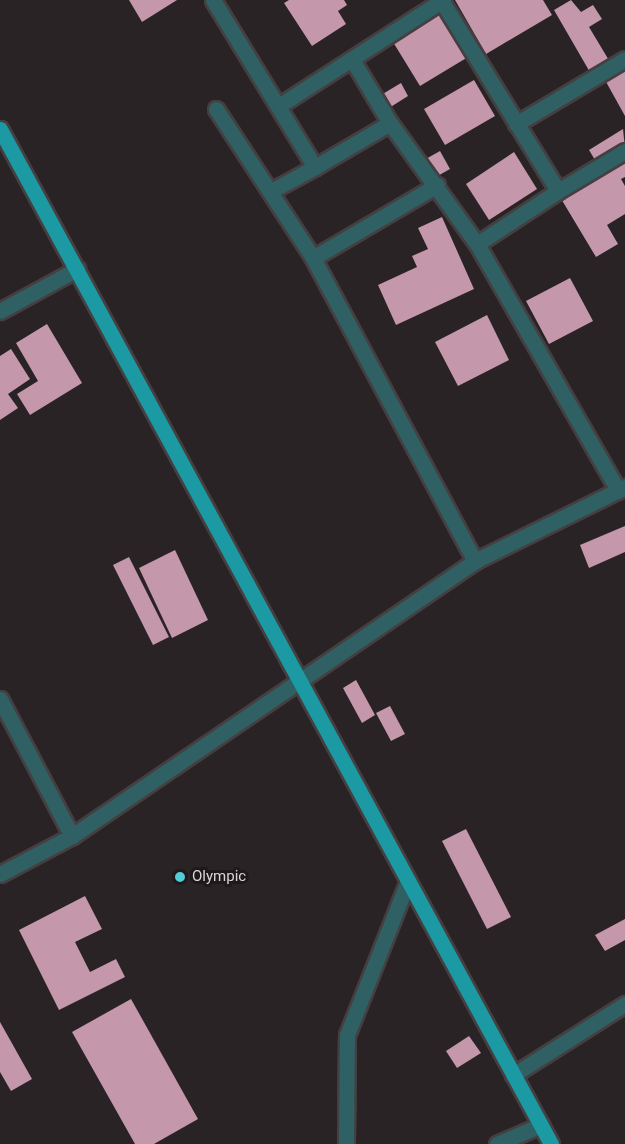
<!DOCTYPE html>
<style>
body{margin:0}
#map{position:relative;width:625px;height:1144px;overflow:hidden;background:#292325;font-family:Roboto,sans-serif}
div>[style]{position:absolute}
.building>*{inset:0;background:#c597aa}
.roads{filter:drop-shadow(2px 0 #453f41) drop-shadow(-2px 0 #453f41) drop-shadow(0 2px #453f41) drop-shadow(0 -2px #453f41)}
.minor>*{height:15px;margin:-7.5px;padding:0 7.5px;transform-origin:7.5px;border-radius:7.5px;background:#2e6064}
.major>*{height:15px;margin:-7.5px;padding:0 7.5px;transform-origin:7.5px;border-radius:7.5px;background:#1b9aa4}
.dots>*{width:16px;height:16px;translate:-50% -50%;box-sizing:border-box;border:3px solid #1f191c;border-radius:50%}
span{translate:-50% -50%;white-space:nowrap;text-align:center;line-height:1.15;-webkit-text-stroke:6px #1f191c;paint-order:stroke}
.poi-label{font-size:15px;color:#dad5d7}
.left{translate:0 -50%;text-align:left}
</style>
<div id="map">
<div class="building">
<i style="clip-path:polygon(129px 0,177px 0,142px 22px)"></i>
<i style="clip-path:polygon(289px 0,344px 0,347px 5px,338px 11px,346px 24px,312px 46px,284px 3px)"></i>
<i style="clip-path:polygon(455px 0,543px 0,552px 15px,486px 54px)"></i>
<i style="clip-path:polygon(571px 0,581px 12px,593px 5px,602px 19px,589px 27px,610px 62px,591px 74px,554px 10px)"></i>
<i style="clip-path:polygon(441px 13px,468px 57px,420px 86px,393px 42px)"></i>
<i style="clip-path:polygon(625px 69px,625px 116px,605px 80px)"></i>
<i style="clip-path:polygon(474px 80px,495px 116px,445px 145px,424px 109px)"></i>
<i style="clip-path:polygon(401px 83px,408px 96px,389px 108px,381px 95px)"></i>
<i style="clip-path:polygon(623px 129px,625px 148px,598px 165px,589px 150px)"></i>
<i style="clip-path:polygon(440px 151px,450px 169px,434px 178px,424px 160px)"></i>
<i style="clip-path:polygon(514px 152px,537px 189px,489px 220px,466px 184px)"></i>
<i style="clip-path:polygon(625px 158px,625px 177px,621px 179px,625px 186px,625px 214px,607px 225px,618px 244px,596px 257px,560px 197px)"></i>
<i style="clip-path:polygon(442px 217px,474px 289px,396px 325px,378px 285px,417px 267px,412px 256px,428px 249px,418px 228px)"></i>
<i style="clip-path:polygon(570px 278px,593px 321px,549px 344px,526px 301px)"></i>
<i style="clip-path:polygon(487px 315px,509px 360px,458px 386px,435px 342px)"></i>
<i style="clip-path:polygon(47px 324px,82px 383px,30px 415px,17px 394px,38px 381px,16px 343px)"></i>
<i style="clip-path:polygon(11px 349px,30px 379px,8px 394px,18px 408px,0 420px,0 356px)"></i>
<i style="clip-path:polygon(625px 526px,625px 552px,589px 568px,580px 545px)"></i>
<i style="clip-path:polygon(175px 550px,208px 620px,172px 638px,139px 568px)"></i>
<i style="clip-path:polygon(129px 557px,169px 637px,153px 645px,113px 565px)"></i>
<i style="clip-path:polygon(356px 680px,375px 715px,362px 723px,343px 688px)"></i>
<i style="clip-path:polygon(390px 706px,405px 734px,391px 741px,376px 713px)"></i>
<i style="clip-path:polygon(466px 829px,511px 917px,487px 929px,442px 841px)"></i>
<i style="clip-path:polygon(85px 896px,102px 929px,75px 942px,90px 972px,116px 959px,125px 977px,59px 1010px,19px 930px)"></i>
<i style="clip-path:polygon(625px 919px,625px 940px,605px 951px,595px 935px)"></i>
<i style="clip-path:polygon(131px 999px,198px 1119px,154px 1144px,135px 1144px,72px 1032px)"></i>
<i style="clip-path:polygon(0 1022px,32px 1079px,11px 1091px,0 1072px)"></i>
<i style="clip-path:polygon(469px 1036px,481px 1053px,457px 1068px,446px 1051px)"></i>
</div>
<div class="roads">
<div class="minor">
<i style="left:213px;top:0;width:196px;rotate:58.6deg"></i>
<i style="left:315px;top:167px;width:87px;rotate:-30.4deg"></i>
<i style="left:441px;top:0;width:224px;rotate:58.5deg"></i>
<i style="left:558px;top:191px;width:78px;rotate:-30.8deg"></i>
<i style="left:353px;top:61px;width:72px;rotate:59.2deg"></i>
<i style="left:390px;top:123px;width:149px;rotate:54.3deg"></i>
<i style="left:477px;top:244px;width:284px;rotate:60.2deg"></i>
<i style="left:280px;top:105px;width:194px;rotate:-32.8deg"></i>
<i style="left:216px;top:109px;width:178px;rotate:56.9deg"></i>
<i style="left:313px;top:258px;width:144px;rotate:-30.5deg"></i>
<i style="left:516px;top:124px;width:127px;rotate:-30.8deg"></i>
<i style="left:271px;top:191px;width:50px;rotate:-28.6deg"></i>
<i style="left:477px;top:244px;width:97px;rotate:-33.2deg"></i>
<i style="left:313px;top:258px;width:344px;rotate:61.9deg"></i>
<i style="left:0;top:311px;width:88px;rotate:-28.6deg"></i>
<i style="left:0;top:699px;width:155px;rotate:62.3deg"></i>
<i style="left:0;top:874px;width:81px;rotate:-27.8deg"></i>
<i style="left:72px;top:836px;width:488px;rotate:-34.3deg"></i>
<i style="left:475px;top:561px;width:167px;rotate:-26.3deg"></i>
<i style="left:513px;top:1075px;width:133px;rotate:-32.4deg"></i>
<i style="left:346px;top:1144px;width:109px;rotate:-89.5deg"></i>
<i style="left:347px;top:1035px;width:166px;rotate:-68.4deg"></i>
<i style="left:497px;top:1144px;width:48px;rotate:-23.4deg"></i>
</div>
<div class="major">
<i style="left:0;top:129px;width:1155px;rotate:61.5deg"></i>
</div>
</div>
<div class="dots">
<i style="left:180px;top:877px;background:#52ccd6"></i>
</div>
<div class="poi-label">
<span class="left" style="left:192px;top:877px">Olympic</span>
</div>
</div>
